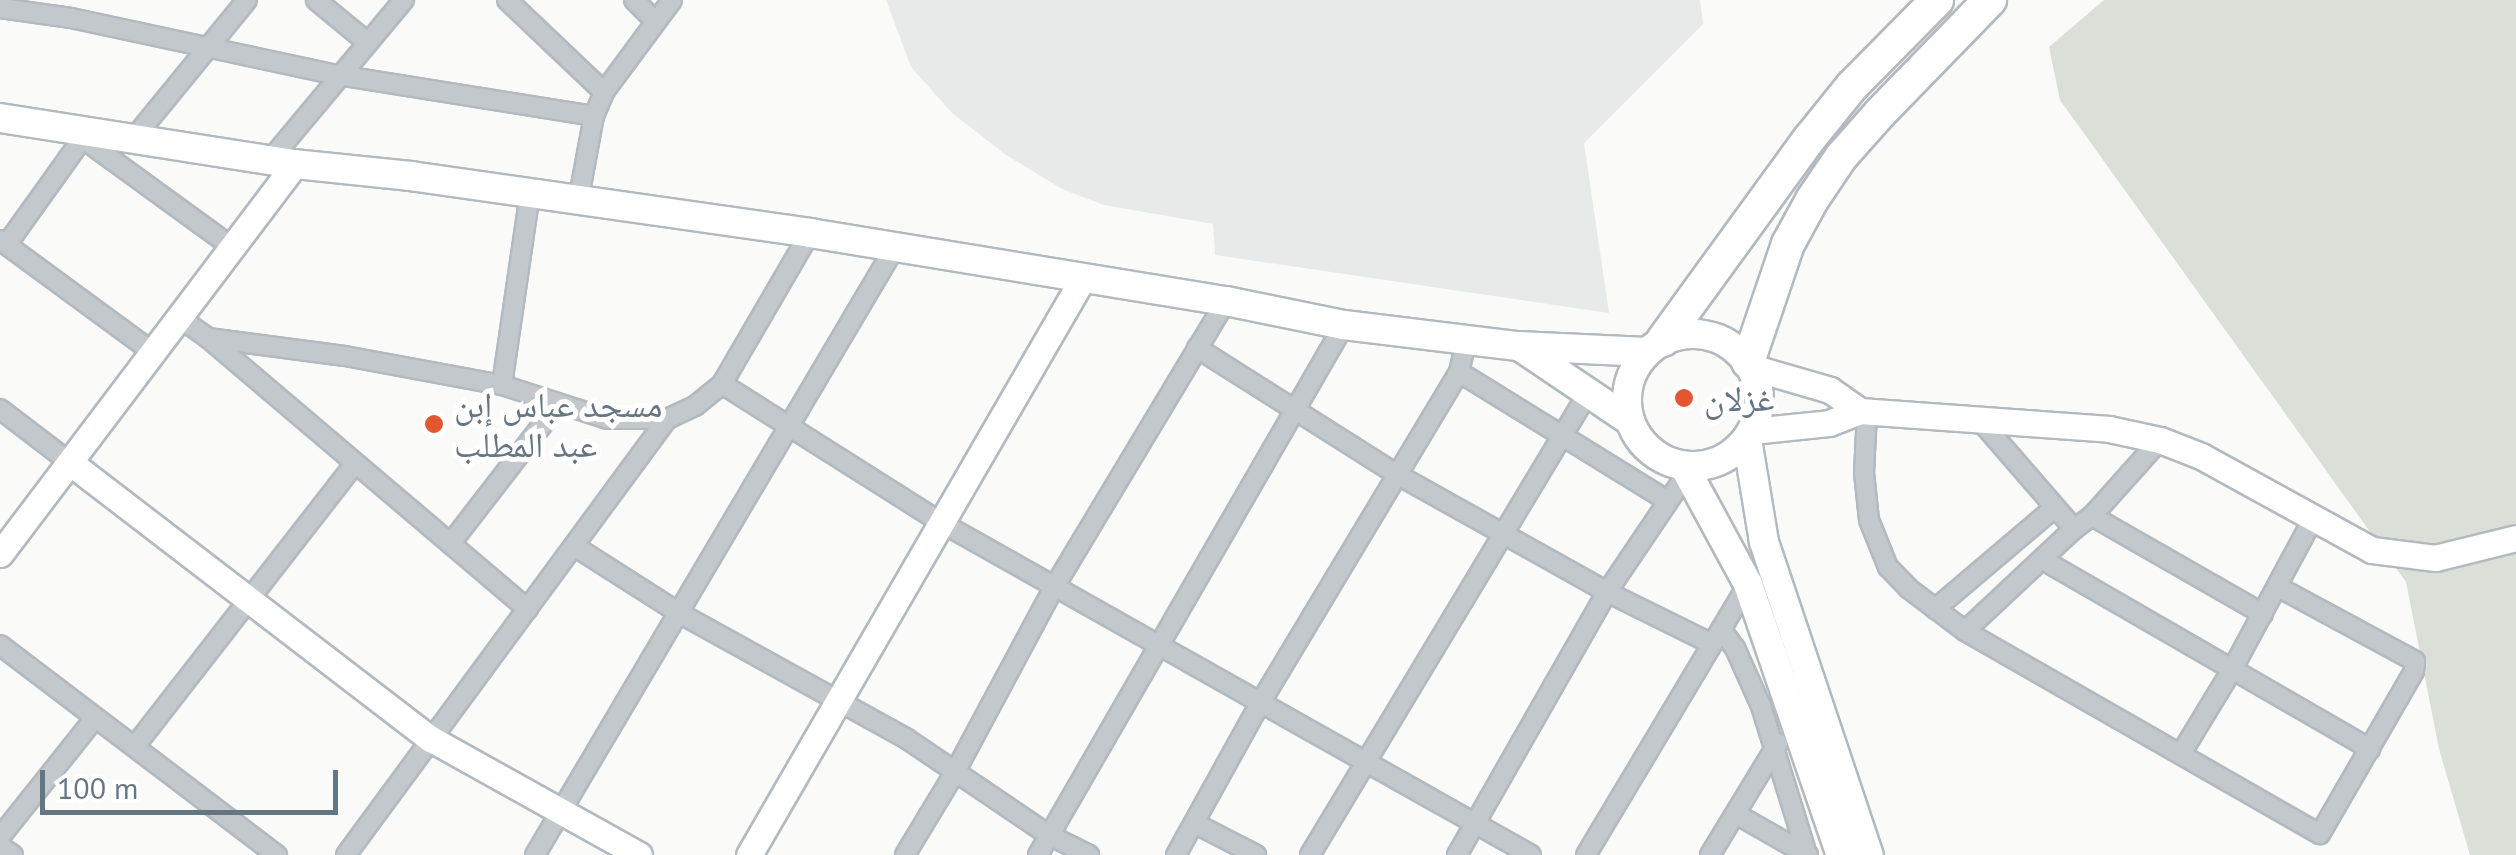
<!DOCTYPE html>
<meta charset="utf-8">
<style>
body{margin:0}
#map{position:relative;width:2516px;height:855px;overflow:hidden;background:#fafaf8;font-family:"PT Sans","Noto Naskh Arabic",sans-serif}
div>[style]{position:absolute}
.built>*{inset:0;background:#e8e9e9}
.green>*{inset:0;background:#dadfd7}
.roads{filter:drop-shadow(2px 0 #b3babf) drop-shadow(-2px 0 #b3babf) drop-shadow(0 2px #b3babf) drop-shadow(0 -2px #b3babf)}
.street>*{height:18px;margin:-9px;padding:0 9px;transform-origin:9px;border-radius:9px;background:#c3c8cc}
.secondary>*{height:25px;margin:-12.5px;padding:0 12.5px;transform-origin:12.5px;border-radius:12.5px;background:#fff}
.primary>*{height:28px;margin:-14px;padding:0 14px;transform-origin:14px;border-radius:14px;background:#fff}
.primary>.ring{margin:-14px;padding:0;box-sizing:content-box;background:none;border:28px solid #fff;border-radius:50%}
.highway>*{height:32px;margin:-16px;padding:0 16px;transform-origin:16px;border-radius:16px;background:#fff}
.dots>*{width:28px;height:28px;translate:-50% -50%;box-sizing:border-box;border:5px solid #fff;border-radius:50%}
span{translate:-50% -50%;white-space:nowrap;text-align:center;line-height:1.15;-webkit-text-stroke:10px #fff;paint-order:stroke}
.poi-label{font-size:35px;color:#657683}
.left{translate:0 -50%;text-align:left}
.scale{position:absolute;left:40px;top:770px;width:298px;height:45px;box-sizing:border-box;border:5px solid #657683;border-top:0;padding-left:12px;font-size:30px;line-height:35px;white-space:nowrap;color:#657683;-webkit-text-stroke:8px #fff;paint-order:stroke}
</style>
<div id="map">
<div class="built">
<i style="clip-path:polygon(886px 0,1700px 0,1703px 24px,1584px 143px,1609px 313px,1215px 255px,1213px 224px,1104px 205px,1062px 189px,1006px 155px,952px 113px,911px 67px)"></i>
</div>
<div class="green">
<i style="clip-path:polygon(2104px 0,2516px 0,2516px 855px,2470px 855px,2439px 749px,2406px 582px,2060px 100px,2049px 47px)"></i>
</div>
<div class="roads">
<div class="street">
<i style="left:316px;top:0;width:66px;rotate:39.5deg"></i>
<i style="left:507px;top:0;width:134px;rotate:43.5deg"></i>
<i style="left:634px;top:0;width:30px;rotate:45deg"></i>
<i style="left:0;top:8px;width:72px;rotate:8deg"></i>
<i style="left:71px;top:18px;width:273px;rotate:12.1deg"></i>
<i style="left:338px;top:75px;width:259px;rotate:9.1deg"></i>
<i style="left:82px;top:138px;width:185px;rotate:36deg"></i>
<i style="left:134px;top:138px;width:178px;rotate:-50.7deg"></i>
<i style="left:270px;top:160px;width:209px;rotate:-50.1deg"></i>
<i style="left:578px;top:202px;width:87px;rotate:-79.5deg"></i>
<i style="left:594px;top:116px;width:26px;rotate:-67deg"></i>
<i style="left:604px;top:92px;width:114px;rotate:-53.5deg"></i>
<i style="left:0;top:240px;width:191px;rotate:36.3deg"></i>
<i style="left:7px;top:244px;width:139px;rotate:-54.4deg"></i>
<i style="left:181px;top:319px;width:33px;rotate:35deg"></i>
<i style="left:208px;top:338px;width:138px;rotate:7.5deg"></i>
<i style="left:345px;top:356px;width:160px;rotate:10.5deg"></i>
<i style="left:502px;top:385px;width:110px;rotate:17.9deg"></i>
<i style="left:607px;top:419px;width:60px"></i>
<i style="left:667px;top:419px;width:31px;rotate:-25deg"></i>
<i style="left:695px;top:406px;width:35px;rotate:-39deg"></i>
<i style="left:722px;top:384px;width:260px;rotate:32.3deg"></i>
<i style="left:942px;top:523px;width:676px;rotate:29.41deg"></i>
<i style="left:208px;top:338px;width:419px;rotate:40.3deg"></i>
<i style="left:1197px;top:348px;width:238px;rotate:32.3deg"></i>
<i style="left:1398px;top:475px;width:240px;rotate:29.2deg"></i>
<i style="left:1607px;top:592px;width:117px;rotate:26.3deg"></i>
<i style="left:1459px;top:372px;width:243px;rotate:31.7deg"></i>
<i style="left:722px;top:384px;width:175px;rotate:-59.8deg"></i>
<i style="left:502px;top:385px;width:193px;rotate:-81.7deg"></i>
<i style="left:0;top:409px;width:91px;rotate:37.4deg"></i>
<i style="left:1867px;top:412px;width:61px;rotate:92.8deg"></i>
<i style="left:1864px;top:473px;width:47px;rotate:83.9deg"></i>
<i style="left:1869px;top:520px;width:51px;rotate:68deg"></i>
<i style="left:1888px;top:567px;width:29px;rotate:46deg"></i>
<i style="left:1908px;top:588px;width:71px;rotate:37deg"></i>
<i style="left:1965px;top:631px;width:409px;rotate:29.8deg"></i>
<i style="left:2320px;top:834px;width:188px;rotate:-60deg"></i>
<i style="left:2414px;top:671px;width:10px;rotate:-84deg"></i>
<i style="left:2415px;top:661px;width:156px;rotate:-151.6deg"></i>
<i style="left:1978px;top:418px;width:147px;rotate:49.1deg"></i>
<i style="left:2074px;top:529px;width:22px;rotate:-36deg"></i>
<i style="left:2092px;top:516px;width:102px;rotate:-48.2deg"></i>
<i style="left:2092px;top:516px;width:197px;rotate:29.8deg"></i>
<i style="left:451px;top:543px;width:173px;rotate:-52.3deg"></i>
<i style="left:574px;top:546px;width:125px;rotate:32.5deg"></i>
<i style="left:679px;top:613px;width:260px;rotate:28.9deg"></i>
<i style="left:907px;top:739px;width:171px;rotate:34.1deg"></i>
<i style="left:1049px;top:835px;width:45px;rotate:26.6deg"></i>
<i style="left:2043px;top:560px;width:378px;rotate:30deg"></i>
<i style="left:1935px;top:609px;width:156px;rotate:-40.3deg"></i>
<i style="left:1721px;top:629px;width:24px;rotate:54deg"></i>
<i style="left:1735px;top:648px;width:64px;rotate:65.9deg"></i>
<i style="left:1761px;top:706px;width:152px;rotate:72.8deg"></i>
<i style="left:1965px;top:631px;width:149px;rotate:-43.1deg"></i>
<i style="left:0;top:645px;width:348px;rotate:37.2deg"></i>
<i style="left:135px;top:746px;width:358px;rotate:-52.1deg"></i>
<i style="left:2182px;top:752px;width:98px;rotate:-58.7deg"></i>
<i style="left:2233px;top:668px;width:171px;rotate:-61.8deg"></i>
<i style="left:1736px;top:814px;width:83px;rotate:29.7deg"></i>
<i style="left:1194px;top:823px;width:70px;rotate:27.3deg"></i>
<i style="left:0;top:837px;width:152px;rotate:-51.4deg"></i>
<i style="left:0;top:846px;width:16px;rotate:35deg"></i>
<i style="left:346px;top:855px;width:541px;rotate:-53.64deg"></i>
<i style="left:535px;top:855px;width:707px;rotate:-59.37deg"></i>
<i style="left:905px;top:855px;width:97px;rotate:-58.9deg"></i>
<i style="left:955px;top:772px;width:213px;rotate:-61.8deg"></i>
<i style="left:1056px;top:584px;width:330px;rotate:-59deg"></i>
<i style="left:1038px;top:855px;width:612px;rotate:-60deg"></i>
<i style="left:1176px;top:855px;width:171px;rotate:-61deg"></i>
<i style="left:1259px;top:705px;width:388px;rotate:-59deg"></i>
<i style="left:1459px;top:372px;width:35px;rotate:-77deg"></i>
<i style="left:1310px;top:855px;width:539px;rotate:-58.96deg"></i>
<i style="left:1457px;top:855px;width:303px;rotate:-60.3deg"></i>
<i style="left:1607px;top:592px;width:145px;rotate:-56deg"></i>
<i style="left:1586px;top:855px;width:316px;rotate:-59.1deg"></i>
<i style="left:1710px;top:855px;width:131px;rotate:-58.7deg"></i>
</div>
<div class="secondary">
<i style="left:1751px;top:367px;width:82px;rotate:16.2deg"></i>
<i style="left:1830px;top:390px;width:37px;rotate:35deg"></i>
<i style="left:1752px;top:431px;width:77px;rotate:-5.9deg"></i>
<i style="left:1829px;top:423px;width:33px;rotate:-21deg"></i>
<i style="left:1860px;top:411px;width:250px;rotate:4.1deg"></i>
<i style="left:2109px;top:429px;width:52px;rotate:12.2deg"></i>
<i style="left:2160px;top:440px;width:44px;rotate:21.3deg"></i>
<i style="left:2201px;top:456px;width:195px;rotate:28.8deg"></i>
<i style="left:2372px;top:550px;width:64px;rotate:7.2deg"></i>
<i style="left:2435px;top:558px;width:83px;rotate:-13.9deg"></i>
<i style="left:72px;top:464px;width:452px;rotate:37.5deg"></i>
<i style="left:431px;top:739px;width:238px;rotate:29.1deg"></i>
<i style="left:0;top:554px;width:489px;rotate:-52.9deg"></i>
<i style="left:749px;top:855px;width:667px;rotate:-59.94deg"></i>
</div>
<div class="primary">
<i style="left:0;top:118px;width:299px;rotate:8.9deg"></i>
<i style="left:295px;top:164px;width:117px;rotate:5.9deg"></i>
<i style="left:411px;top:176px;width:403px;rotate:8.1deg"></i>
<i style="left:810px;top:233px;width:422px;rotate:9.3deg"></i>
<i style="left:1226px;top:301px;width:120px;rotate:11.5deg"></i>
<i style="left:1344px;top:325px;width:175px;rotate:6.9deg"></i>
<i style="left:1518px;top:346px;width:129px;rotate:2.7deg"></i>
<i class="ring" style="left:1627px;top:334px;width:104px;height:104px"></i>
<i style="left:1519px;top:346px;width:134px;rotate:34deg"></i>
<i style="left:1747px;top:439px;width:104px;rotate:80.6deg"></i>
<i style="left:1764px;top:542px;width:330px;rotate:71.5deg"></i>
<i style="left:1684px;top:466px;width:134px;rotate:61.5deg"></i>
<i style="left:1748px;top:584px;width:287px;rotate:71.1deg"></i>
</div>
<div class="highway">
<i style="left:1663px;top:340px;width:250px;rotate:-54deg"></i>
<i style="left:1810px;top:138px;width:67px;rotate:-51.1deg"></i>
<i style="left:1852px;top:86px;width:121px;rotate:-45.3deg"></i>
<i style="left:1748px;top:362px;width:125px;rotate:-71.3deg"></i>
<i style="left:1788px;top:244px;width:50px;rotate:-61.4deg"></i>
<i style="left:1812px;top:200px;width:52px;rotate:-56deg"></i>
<i style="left:1841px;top:157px;width:59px;rotate:-48.4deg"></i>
<i style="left:1880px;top:113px;width:158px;rotate:-45.8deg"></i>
</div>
</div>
<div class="dots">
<i style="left:1684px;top:398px;background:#e4572e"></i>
<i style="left:434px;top:424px;background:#e4572e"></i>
</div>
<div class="poi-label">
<span class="left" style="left:1704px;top:398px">غزلان</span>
<span class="left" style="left:454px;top:424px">مسجد عباس إبن<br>عبد المطلب</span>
</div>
<div class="scale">100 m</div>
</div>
